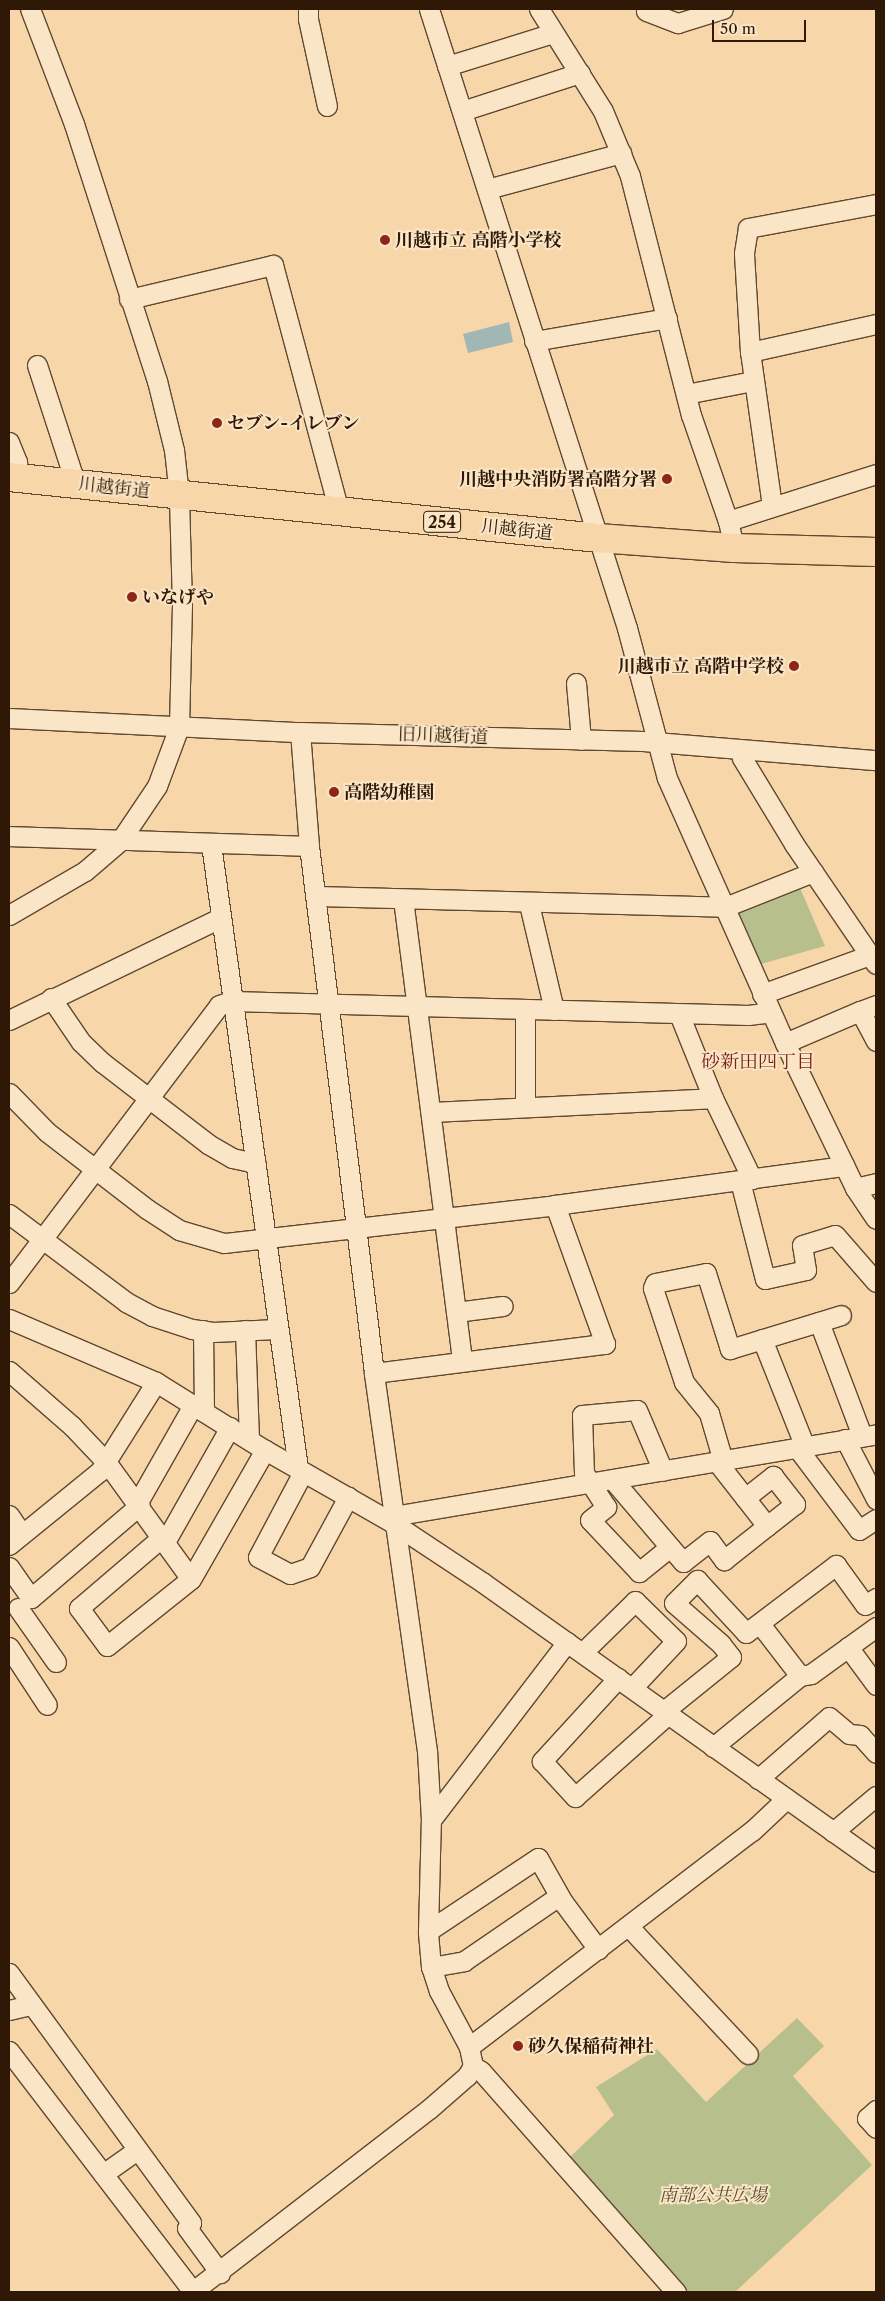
<!DOCTYPE html>
<meta charset="utf-8">
<style>
body{margin:0}
#map{position:relative;width:885px;height:2301px;overflow:hidden;background:#f7d7a9;font-family:"Libre Caslon Text","Noto Serif JP",serif}
div>[style]{position:absolute}
.green>*{inset:0;background:#b7bf8c}
.water>*{inset:0;background:#a1b7b3}
.roads{filter:drop-shadow(1px 0 #61482f) drop-shadow(-1px 0 #61482f) drop-shadow(0 1px #61482f) drop-shadow(0 -1px #61482f)}
.minor>*{height:19px;margin:-9.5px;padding:0 9.5px;transform-origin:9.5px;border-radius:9.5px;background:#fae5c7}
.highway>*{height:28px;margin:-14px;padding:0 14px;transform-origin:14px;border-radius:14px;background:#f7d7a9}
.dots>*{width:14px;height:14px;translate:-50% -50%;box-sizing:border-box;border:2px solid #fae5c7;border-radius:50%}
span{translate:-50% -50%;white-space:nowrap;text-align:center;line-height:1.15;-webkit-text-stroke:4px #fae5c7;paint-order:stroke}
.shield-label span{padding:1px 4px;background:#fae5c7;border:1px solid;border-radius:4px;-webkit-text-stroke-width:0}
.shield-label{font-size:16px;color:#2f1906;font-weight:700}
.poi-label{font-size:18px;color:#2f1906;font-weight:700}
.left{translate:0 -50%;text-align:left}
.right{translate:-100% -50%;text-align:right}
.street-label{font-size:18px;color:#2f1906}
.park-label{font-size:18px;color:#584b2e;font-style:italic}
.neighbourhood-label{font-size:19px;color:#7a1f14}
.frame{position:absolute;inset:0;border:10px solid #2f1906;pointer-events:none}
.scale{position:absolute;left:712px;top:20px;width:94px;height:22px;box-sizing:border-box;border:2px solid #2f1906;border-top:0;padding-left:6px;font-size:15px;line-height:18px;white-space:nowrap;color:#2f1906;-webkit-text-stroke:4px #fae5c7;paint-order:stroke}
</style>
<div id="map">
<div class="green">
<i style="clip-path:polygon(798px 883px,825px 946px,758px 965px,735px 911px)"></i>
<i style="clip-path:polygon(797px 2018px,824px 2046px,793px 2076px,872px 2165px,735px 2292px,686px 2292px,569px 2158px,614px 2115px,596px 2087px,657px 2049px,706px 2102px)"></i>
</div>
<div class="water">
<i style="clip-path:polygon(509px 322px,513px 342px,468px 353px,463px 334px)"></i>
</div>
<div class="roads">
<div class="minor">
<i style="left:308px;top:9px;width:10px;rotate:90deg"></i>
<i style="left:308px;top:19px;width:89px;rotate:77.7deg"></i>
<i style="left:429px;top:9px;width:650px;rotate:72.26deg"></i>
<i style="left:627px;top:628px;width:155px;rotate:75.1deg"></i>
<i style="left:667px;top:778px;width:290px;rotate:66deg"></i>
<i style="left:785px;top:1043px;width:161px;rotate:64.2deg"></i>
<i style="left:855px;top:1188px;width:37px;rotate:56deg"></i>
<i style="left:539px;top:9px;width:120px;rotate:57.9deg"></i>
<i style="left:603px;top:111px;width:70px;rotate:67.4deg"></i>
<i style="left:630px;top:176px;width:247px;rotate:75.7deg"></i>
<i style="left:691px;top:415px;width:112px;rotate:70.8deg"></i>
<i style="left:728px;top:521px;width:28px;rotate:77deg"></i>
<i style="left:646px;top:11px;width:34px;rotate:21deg"></i>
<i style="left:678px;top:23px;width:47px;rotate:-17.3deg"></i>
<i style="left:447px;top:66px;width:111px;rotate:-17.3deg"></i>
<i style="left:462px;top:111px;width:124px;rotate:-17.9deg"></i>
<i style="left:487px;top:189px;width:139px;rotate:-15deg"></i>
<i style="left:129px;top:299px;width:148px;rotate:-13.3deg"></i>
<i style="left:273px;top:265px;width:255px;rotate:75deg"></i>
<i style="left:534px;top:341px;width:135px;rotate:-9.8deg"></i>
<i style="left:750px;top:352px;width:129px;rotate:-12.5deg"></i>
<i style="left:37px;top:365px;width:126px;rotate:72deg"></i>
<i style="left:686px;top:394px;width:68px;rotate:-11deg"></i>
<i style="left:9px;top:442px;width:22px;rotate:68deg"></i>
<i style="left:17px;top:462px;width:16px;rotate:90deg"></i>
<i style="left:772px;top:506px;width:156px;rotate:-98.1deg"></i>
<i style="left:750px;top:352px;width:99px;rotate:-93.5deg"></i>
<i style="left:744px;top:253px;width:25px;rotate:-81deg"></i>
<i style="left:748px;top:228px;width:130px;rotate:-10.6deg"></i>
<i style="left:728px;top:521px;width:155px;rotate:-17.6deg"></i>
<i style="left:576px;top:683px;width:57px;rotate:85deg"></i>
<i style="left:9px;top:718px;width:291px;rotate:2.8deg"></i>
<i style="left:300px;top:732px;width:343px;rotate:1.5deg"></i>
<i style="left:643px;top:741px;width:234px;rotate:4.7deg"></i>
<i style="left:743px;top:750px;width:8px;rotate:97deg"></i>
<i style="left:742px;top:758px;width:100px;rotate:58.8deg"></i>
<i style="left:794px;top:844px;width:145px;rotate:55.7deg"></i>
<i style="left:9px;top:836px;width:300px;rotate:1.9deg"></i>
<i style="left:211px;top:844px;width:630px;rotate:82.06deg"></i>
<i style="left:317px;top:896px;width:408px;rotate:1.5deg"></i>
<i style="left:725px;top:907px;width:95px;rotate:-21.7deg"></i>
<i style="left:403px;top:899px;width:466px;rotate:82.7deg"></i>
<i style="left:529px;top:904px;width:109px;rotate:76.7deg"></i>
<i style="left:9px;top:915px;width:88px;rotate:-30.1deg"></i>
<i style="left:85px;top:871px;width:46px;rotate:-40.6deg"></i>
<i style="left:120px;top:841px;width:66px;rotate:-56.1deg"></i>
<i style="left:157px;top:786px;width:63px;rotate:-69.6deg"></i>
<i style="left:179px;top:727px;width:122px;rotate:-88.6deg"></i>
<i style="left:182px;top:605px;width:110px;rotate:-91.6deg"></i>
<i style="left:179px;top:495px;width:45px;rotate:-96.3deg"></i>
<i style="left:174px;top:450px;width:71px;rotate:-103.8deg"></i>
<i style="left:157px;top:381px;width:270px;rotate:-107.9deg"></i>
<i style="left:74px;top:124px;width:123px;rotate:-110.9deg"></i>
<i style="left:762px;top:994px;width:115px;rotate:-19.9deg"></i>
<i style="left:51px;top:998px;width:53px;rotate:55.7deg"></i>
<i style="left:81px;top:1042px;width:30px;rotate:44deg"></i>
<i style="left:103px;top:1063px;width:133px;rotate:37.6deg"></i>
<i style="left:208px;top:1144px;width:28px;rotate:30deg"></i>
<i style="left:232px;top:1158px;width:24px;rotate:12deg"></i>
<i style="left:876px;top:1005px;width:17px;rotate:159deg"></i>
<i style="left:860px;top:1011px;width:34px;rotate:62deg"></i>
<i style="left:679px;top:1014px;width:91px;rotate:68deg"></i>
<i style="left:713px;top:1098px;width:90px;rotate:64.3deg"></i>
<i style="left:9px;top:1020px;width:234px;rotate:-25.8deg"></i>
<i style="left:785px;top:1043px;width:82px;rotate:-23.1deg"></i>
<i style="left:9px;top:1093px;width:54px;rotate:45.7deg"></i>
<i style="left:47px;top:1132px;width:126px;rotate:37.6deg"></i>
<i style="left:147px;top:1209px;width:38px;rotate:33deg"></i>
<i style="left:179px;top:1230px;width:47px;rotate:16.1deg"></i>
<i style="left:224px;top:1243px;width:333px;rotate:-6.5deg"></i>
<i style="left:555px;top:1205px;width:292px;rotate:-7.7deg"></i>
<i style="left:525px;top:1106px;width:97px;rotate:-90deg"></i>
<i style="left:431px;top:1112px;width:282px;rotate:-2.8deg"></i>
<i style="left:740px;top:1181px;width:101px;rotate:75.7deg"></i>
<i style="left:765px;top:1279px;width:42px;rotate:-12.4deg"></i>
<i style="left:806px;top:1270px;width:25px;rotate:-99deg"></i>
<i style="left:802px;top:1245px;width:34px;rotate:-17deg"></i>
<i style="left:835px;top:1235px;width:62px;rotate:48.9deg"></i>
<i style="left:855px;top:1188px;width:22px;rotate:-13deg"></i>
<i style="left:9px;top:1214px;width:146px;rotate:36.9deg"></i>
<i style="left:126px;top:1302px;width:30px;rotate:28deg"></i>
<i style="left:152px;top:1316px;width:42px;rotate:18deg"></i>
<i style="left:192px;top:1329px;width:21px;rotate:8deg"></i>
<i style="left:213px;top:1332px;width:64px;rotate:-2.7deg"></i>
<i style="left:9px;top:1283px;width:348px;rotate:-52.9deg"></i>
<i style="left:219px;top:1005px;width:13px;rotate:-18deg"></i>
<i style="left:231px;top:1001px;width:517px;rotate:1.55deg"></i>
<i style="left:748px;top:1015px;width:23px;rotate:-7deg"></i>
<i style="left:456px;top:1312px;width:47px;rotate:-7.3deg"></i>
<i style="left:9px;top:1319px;width:160px;rotate:23.2deg"></i>
<i style="left:156px;top:1382px;width:128px;rotate:32deg"></i>
<i style="left:265px;top:1450px;width:147px;rotate:29.7deg"></i>
<i style="left:393px;top:1523px;width:107px;rotate:33.5deg"></i>
<i style="left:482px;top:1582px;width:483px;rotate:35.4deg"></i>
<i style="left:819px;top:1322px;width:122px;rotate:69.3deg"></i>
<i style="left:203px;top:1330px;width:82px;rotate:89.3deg"></i>
<i style="left:245px;top:1330px;width:108px;rotate:87.9deg"></i>
<i style="left:762px;top:1339px;width:116px;rotate:68.3deg"></i>
<i style="left:9px;top:1371px;width:84px;rotate:41.1deg"></i>
<i style="left:72px;top:1426px;width:51px;rotate:46.6deg"></i>
<i style="left:107px;top:1463px;width:143px;rotate:54.1deg"></i>
<i style="left:374px;top:1373px;width:233px;rotate:-7.2deg"></i>
<i style="left:605px;top:1344px;width:148px;rotate:-109.8deg"></i>
<i style="left:845px;top:1439px;width:68px;rotate:62.7deg"></i>
<i style="left:798px;top:1449px;width:101px;rotate:53deg"></i>
<i style="left:859px;top:1530px;width:20px;rotate:-33deg"></i>
<i style="left:723px;top:1461px;width:50px;rotate:-106.3deg"></i>
<i style="left:709px;top:1413px;width:40px;rotate:-129deg"></i>
<i style="left:684px;top:1382px;width:99px;rotate:-108.3deg"></i>
<i style="left:653px;top:1288px;width:5px;rotate:-68deg"></i>
<i style="left:655px;top:1283px;width:52px;rotate:-11.1deg"></i>
<i style="left:706px;top:1273px;width:80px;rotate:72.5deg"></i>
<i style="left:730px;top:1349px;width:116px;rotate:-17deg"></i>
<i style="left:303px;top:1472px;width:96px;rotate:117.9deg"></i>
<i style="left:258px;top:1557px;width:36px;rotate:28deg"></i>
<i style="left:290px;top:1574px;width:21px;rotate:-19deg"></i>
<i style="left:310px;top:1567px;width:80px;rotate:-61.5deg"></i>
<i style="left:613px;top:1480px;width:88px;rotate:49.6deg"></i>
<i style="left:670px;top:1547px;width:40px;rotate:141deg"></i>
<i style="left:639px;top:1572px;width:71px;rotate:-133.3deg"></i>
<i style="left:590px;top:1520px;width:21px;rotate:-39deg"></i>
<i style="left:606px;top:1507px;width:40px;rotate:-122.9deg"></i>
<i style="left:584px;top:1473px;width:58px;rotate:-92deg"></i>
<i style="left:582px;top:1415px;width:55px;rotate:-5.2deg"></i>
<i style="left:637px;top:1410px;width:66px;rotate:66.9deg"></i>
<i style="left:745px;top:1498px;width:36px;rotate:-38deg"></i>
<i style="left:773px;top:1476px;width:36px;rotate:52deg"></i>
<i style="left:795px;top:1504px;width:36px;rotate:142deg"></i>
<i style="left:138px;top:1502px;width:112px;rotate:-60.4deg"></i>
<i style="left:9px;top:1515px;width:23px;rotate:56deg"></i>
<i style="left:393px;top:1516px;width:490px;rotate:-9.6deg"></i>
<i style="left:161px;top:1538px;width:108px;rotate:139.5deg"></i>
<i style="left:79px;top:1608px;width:47px;rotate:53.6deg"></i>
<i style="left:107px;top:1646px;width:107px;rotate:-38.6deg"></i>
<i style="left:191px;top:1579px;width:149px;rotate:-60.2deg"></i>
<i style="left:165px;top:1542px;width:132px;rotate:-60.5deg"></i>
<i style="left:9px;top:1545px;width:117px;rotate:-39.1deg"></i>
<i style="left:100px;top:1471px;width:105px;rotate:-57.8deg"></i>
<i style="left:670px;top:1547px;width:20px;rotate:49deg"></i>
<i style="left:683px;top:1562px;width:34px;rotate:-38deg"></i>
<i style="left:710px;top:1541px;width:24px;rotate:54deg"></i>
<i style="left:724px;top:1560px;width:55px;rotate:-38.3deg"></i>
<i style="left:767px;top:1526px;width:81px;rotate:-128deg"></i>
<i style="left:9px;top:1567px;width:38px;rotate:55deg"></i>
<i style="left:31px;top:1598px;width:143px;rotate:-40.5deg"></i>
<i style="left:18px;top:1608px;width:66px;rotate:54.9deg"></i>
<i style="left:760px;top:1624px;width:66px;rotate:52.4deg"></i>
<i style="left:9px;top:1647px;width:69px;rotate:56.8deg"></i>
<i style="left:848px;top:1647px;width:47px;rotate:53.6deg"></i>
<i style="left:583px;top:1652px;width:73px;rotate:-44.4deg"></i>
<i style="left:635px;top:1601px;width:57px;rotate:44.3deg"></i>
<i style="left:676px;top:1641px;width:64px;rotate:133.1deg"></i>
<i style="left:618px;top:1678px;width:113px;rotate:132.5deg"></i>
<i style="left:542px;top:1761px;width:49px;rotate:47.5deg"></i>
<i style="left:575px;top:1797px;width:125px;rotate:-41.7deg"></i>
<i style="left:664px;top:1711px;width:86px;rotate:-38.9deg"></i>
<i style="left:731px;top:1657px;width:16px;rotate:-128deg"></i>
<i style="left:721px;top:1644px;width:62px;rotate:-138.9deg"></i>
<i style="left:674px;top:1603px;width:33px;rotate:-45deg"></i>
<i style="left:697px;top:1580px;width:72px;rotate:47.2deg"></i>
<i style="left:746px;top:1633px;width:113px;rotate:-37.1deg"></i>
<i style="left:836px;top:1565px;width:49px;rotate:54.1deg"></i>
<i style="left:865px;top:1605px;width:13px;rotate:-32deg"></i>
<i style="left:713px;top:1747px;width:112px;rotate:-39.2deg"></i>
<i style="left:800px;top:1676px;width:11px;rotate:-10deg"></i>
<i style="left:811px;top:1674px;width:80px;rotate:-35.9deg"></i>
<i style="left:758px;top:1779px;width:94px;rotate:-41.1deg"></i>
<i style="left:829px;top:1717px;width:26px;rotate:40deg"></i>
<i style="left:849px;top:1734px;width:11px;rotate:5deg"></i>
<i style="left:860px;top:1735px;width:24px;rotate:48deg"></i>
<i style="left:431px;top:1820px;width:224px;rotate:-52.6deg"></i>
<i style="left:833px;top:1832px;width:56px;rotate:-39.9deg"></i>
<i style="left:629px;top:1927px;width:174px;rotate:46.9deg"></i>
<i style="left:428px;top:1931px;width:132px;rotate:-33.6deg"></i>
<i style="left:538px;top:1858px;width:51px;rotate:60.4deg"></i>
<i style="left:563px;top:1902px;width:59px;rotate:53.3deg"></i>
<i style="left:431px;top:1967px;width:34px;rotate:-10deg"></i>
<i style="left:464px;top:1961px;width:115px;rotate:-34.4deg"></i>
<i style="left:9px;top:1973px;width:309px;rotate:53.9deg"></i>
<i style="left:191px;top:2223px;width:6px;rotate:129deg"></i>
<i style="left:187px;top:2228px;width:56px;rotate:53.7deg"></i>
<i style="left:9px;top:2010px;width:23px;rotate:-13deg"></i>
<i style="left:469px;top:2047px;width:356px;rotate:-37.4deg"></i>
<i style="left:752px;top:1831px;width:47px;rotate:-43.3deg"></i>
<i style="left:9px;top:2051px;width:303px;rotate:52.6deg"></i>
<i style="left:473px;top:2066px;width:9px;rotate:32deg"></i>
<i style="left:481px;top:2071px;width:295px;rotate:48.6deg"></i>
<i style="left:876px;top:2110px;width:12px;rotate:138deg"></i>
<i style="left:867px;top:2118px;width:13px;rotate:48deg"></i>
<i style="left:103px;top:2174px;width:42px;rotate:-35.2deg"></i>
<i style="left:192px;top:2292px;width:299px;rotate:-37.7deg"></i>
<i style="left:429px;top:2109px;width:50px;rotate:-41deg"></i>
<i style="left:467px;top:2076px;width:12px;rotate:-59deg"></i>
<i style="left:473px;top:2066px;width:19px;rotate:-102deg"></i>
<i style="left:469px;top:2047px;width:64px;rotate:-118.2deg"></i>
<i style="left:439px;top:1991px;width:25px;rotate:-108deg"></i>
<i style="left:431px;top:1967px;width:36px;rotate:-95deg"></i>
<i style="left:428px;top:1931px;width:111px;rotate:-88.5deg"></i>
<i style="left:431px;top:1820px;width:69px;rotate:-93.3deg"></i>
<i style="left:427px;top:1751px;width:382px;rotate:-98deg"></i>
<i style="left:374px;top:1373px;width:531px;rotate:-97.03deg"></i>
<i style="left:309px;top:846px;width:114px;rotate:-94.5deg"></i>
</div>
<div class="highway">
<i style="left:9px;top:477px;width:592px;rotate:5.91deg"></i>
<i style="left:598px;top:538px;width:136px;rotate:4.2deg"></i>
<i style="left:734px;top:548px;width:142px;rotate:1.6deg"></i>
</div>
</div>
<div class="dots">
<i style="left:385px;top:240px;background:#8f2418"></i>
<i style="left:217px;top:423px;background:#8f2418"></i>
<i style="left:667px;top:479px;background:#8f2418"></i>
<i style="left:132px;top:597px;background:#8f2418"></i>
<i style="left:794px;top:666px;background:#8f2418"></i>
<i style="left:334px;top:792px;background:#8f2418"></i>
<i style="left:518px;top:2046px;background:#8f2418"></i>
</div>
<div class="shield-label">
<span style="left:442px;top:522px">254</span>
</div>
<div class="poi-label">
<span class="left" style="left:395px;top:240px">川越市立 高階小学校</span>
<span class="left" style="left:227px;top:423px">セブン-イレブン</span>
<span class="right" style="left:657px;top:479px">川越中央消防署高階分署</span>
<span class="left" style="left:142px;top:597px">いなげや</span>
<span class="right" style="left:784px;top:666px">川越市立 高階中学校</span>
<span class="left" style="left:344px;top:792px">高階幼稚園</span>
<span class="left" style="left:528px;top:2046px">砂久保稲荷神社</span>
</div>
<div class="street-label">
<span style="left:114px;top:488px;rotate:6deg">川越街道</span>
<span style="left:517px;top:530px;rotate:6deg">川越街道</span>
<span style="left:443px;top:736px;rotate:2deg">旧川越街道</span>
</div>
<div class="park-label">
<span style="left:713px;top:2195px">南部公共広場</span>
</div>
<div class="neighbourhood-label">
<span style="left:758px;top:1062px">砂新田四丁目</span>
</div>
<div class="frame"></div>
<div class="scale">50 m</div>
</div>
